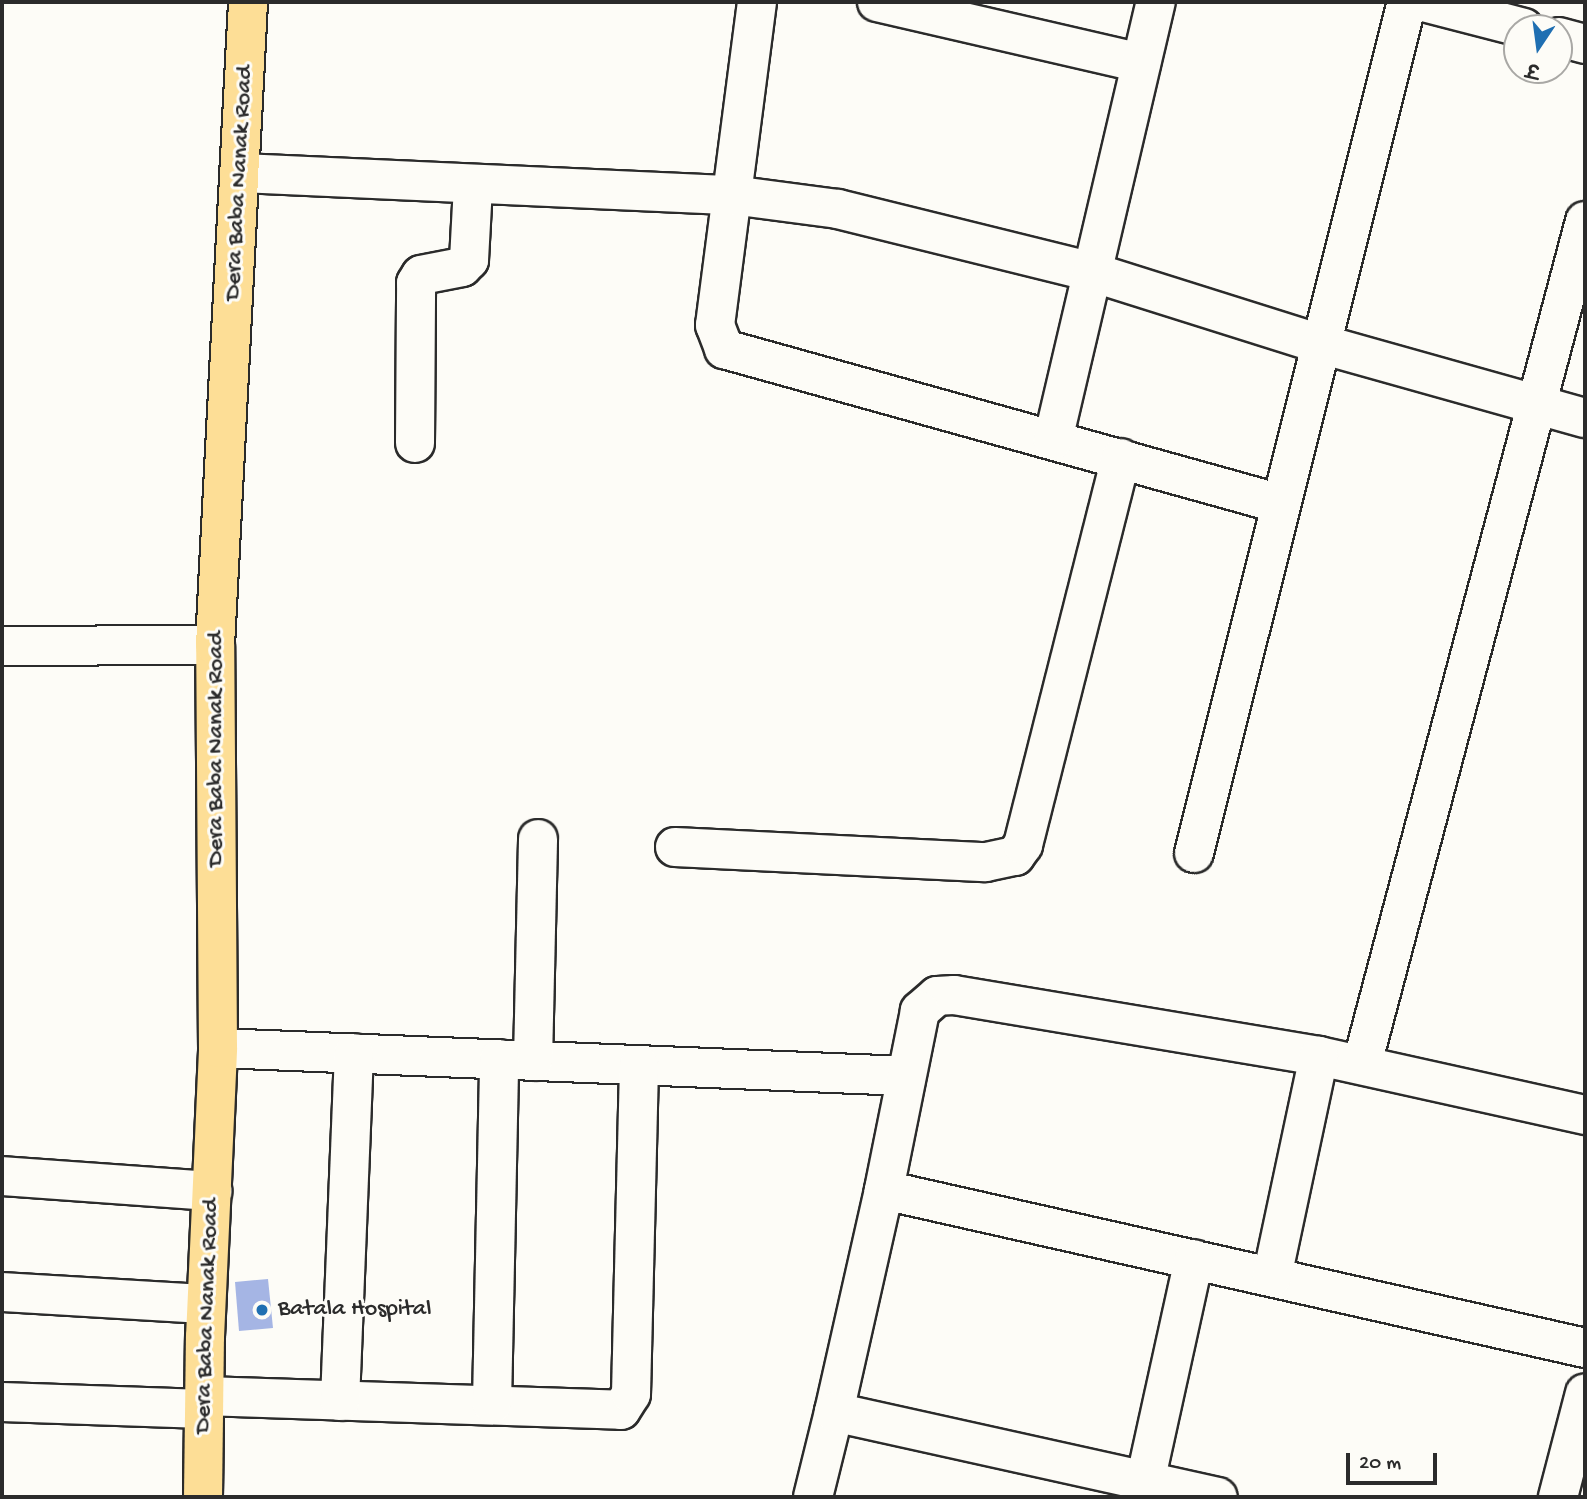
<!DOCTYPE html>
<meta charset="utf-8">
<style>
body{margin:0}
#map{position:relative;width:1587px;height:1499px;overflow:hidden;background:#fdfcf7;font-family:"Gochi Hand","Playpen Sans Deva",sans-serif}
div>[style]{position:absolute}
.building>*{inset:0;background:#a5b5e4}
.roads{filter:drop-shadow(2px 0 #2b2b2b) drop-shadow(-2px 0 #2b2b2b) drop-shadow(0 2px #2b2b2b) drop-shadow(0 -2px #2b2b2b)}
.minor>*{height:38px;margin:-19px;padding:0 19px;transform-origin:19px;border-radius:19px;background:#fdfcf7}
.major>*{height:38px;margin:-19px;padding:0 19px;transform-origin:19px;border-radius:19px;background:#fdde96}
.dots>*{width:19px;height:19px;translate:-50% -50%;box-sizing:border-box;border:4px solid #fdfcf7;border-radius:50%}
span{translate:-50% -50%;white-space:nowrap;text-align:center;line-height:1.15;-webkit-text-stroke:6px #fdfcf7;paint-order:stroke}
.street-label{font-size:24px;color:#2b2b2b}
.poi-label{font-size:24px;color:#2b2b2b}
.left{translate:0 -50%;text-align:left}
.frame{position:absolute;inset:0;border:4px solid #2b2b2b;pointer-events:none}
.north{position:absolute;left:1503px;top:14px;width:70px;height:70px;box-sizing:border-box;background:#fdfcf7;border:2px solid #a9a8a5;border-radius:50%;rotate:193deg;font-size:19px;font-weight:700;line-height:28px;text-align:center;color:#2b2b2b}
.north::after{content:'';display:block;margin:auto;width:24px;height:32px;background:#1f6fb2;clip-path:polygon(50% 0,100% 100%,50% 72%,0 100%)}
.scale{position:absolute;left:1346px;top:1453px;width:91px;height:32px;box-sizing:border-box;border:4px solid #2b2b2b;border-top:0;padding-left:9px;font-size:21px;line-height:24px;white-space:nowrap;color:#2b2b2b;-webkit-text-stroke:5px #fdfcf7;paint-order:stroke}
</style>
<div id="map">
<div class="building">
<i style="clip-path:polygon(268px 1279px,273px 1328px,239px 1331px,235px 1282px)"></i>
</div>
<div class="roads">
<div class="minor">
<i style="left:757px;top:2px;width:326px;rotate:97.4deg"></i>
<i style="left:715px;top:325px;width:26px;rotate:69deg"></i>
<i style="left:724px;top:349px;width:578px;rotate:15.55deg"></i>
<i style="left:877px;top:2px;width:271px;rotate:13deg"></i>
<i style="left:1424px;top:2px;width:103px;rotate:14.6deg"></i>
<i style="left:1559px;top:37px;width:27px;rotate:15deg"></i>
<i style="left:241px;top:173px;width:491px;rotate:2.6deg"></i>
<i style="left:732px;top:195px;width:107px;rotate:7.5deg"></i>
<i style="left:838px;top:209px;width:262px;rotate:13.9deg"></i>
<i style="left:1092px;top:272px;width:240px;rotate:17.5deg"></i>
<i style="left:1321px;top:344px;width:274px;rotate:15.7deg"></i>
<i style="left:1053px;top:440px;width:450px;rotate:-76.8deg"></i>
<i style="left:415px;top:443px;width:160px;rotate:-89.6deg"></i>
<i style="left:416px;top:283px;width:9px;rotate:-58deg"></i>
<i style="left:421px;top:275px;width:42px;rotate:-11deg"></i>
<i style="left:462px;top:267px;width:10px;rotate:-45deg"></i>
<i style="left:469px;top:260px;width:75px;rotate:-86.9deg"></i>
<i style="left:2px;top:646px;width:213px;rotate:-0.3deg"></i>
<i style="left:675px;top:847px;width:311px;rotate:2.8deg"></i>
<i style="left:986px;top:862px;width:30px;rotate:-12deg"></i>
<i style="left:1015px;top:856px;width:14px;rotate:-54deg"></i>
<i style="left:1023px;top:845px;width:399px;rotate:-75.8deg"></i>
<i style="left:1194px;top:853px;width:877px;rotate:-75.95deg"></i>
<i style="left:218px;top:1048px;width:689px;rotate:2.33deg"></i>
<i style="left:533px;top:1061px;width:222px;rotate:-88.7deg"></i>
<i style="left:1362px;top:1064px;width:872px;rotate:-75.18deg"></i>
<i style="left:1585px;top:1115px;width:272px;rotate:-167.5deg"></i>
<i style="left:1319px;top:1056px;width:370px;rotate:-170.5deg"></i>
<i style="left:954px;top:995px;width:17px;rotate:177deg"></i>
<i style="left:937px;top:996px;width:23px;rotate:139deg"></i>
<i style="left:920px;top:1011px;width:183px;rotate:101.4deg"></i>
<i style="left:884px;top:1190px;width:719px;rotate:12.7deg"></i>
<i style="left:2px;top:1176px;width:211px;rotate:4.1deg"></i>
<i style="left:1272px;top:1277px;width:226px;rotate:-78deg"></i>
<i style="left:2px;top:1292px;width:204px;rotate:3.4deg"></i>
<i style="left:204px;top:1396px;width:417px;rotate:1.9deg"></i>
<i style="left:621px;top:1410px;width:19px;rotate:-58deg"></i>
<i style="left:631px;top:1394px;width:329px;rotate:-88.6deg"></i>
<i style="left:340px;top:1401px;width:348px;rotate:-87.7deg"></i>
<i style="left:2px;top:1402px;width:202px;rotate:2deg"></i>
<i style="left:492px;top:1404px;width:345px;rotate:-88.8deg"></i>
<i style="left:834px;top:1412px;width:228px;rotate:-77.3deg"></i>
<i style="left:1145px;top:1482px;width:228px;rotate:-77.6deg"></i>
<i style="left:813px;top:1497px;width:88px;rotate:-76.1deg"></i>
<i style="left:834px;top:1412px;width:393px;rotate:12.5deg"></i>
<i style="left:1558px;top:1497px;width:107px;rotate:-75.4deg"></i>
</div>
<div class="major">
<i style="left:203px;top:1497px;width:160px;rotate:-89.3deg"></i>
<i style="left:205px;top:1337px;width:289px;rotate:-87.4deg"></i>
<i style="left:218px;top:1048px;width:403px;rotate:-90.4deg"></i>
<i style="left:215px;top:645px;width:644px;rotate:-87.06deg"></i>
</div>
</div>
<div class="dots">
<i style="left:262px;top:1310px;background:#1f6fb2"></i>
</div>
<div class="street-label">
<span style="left:240px;top:183px;rotate:-87deg">Dera Baba Nanak Road</span>
<span style="left:217px;top:749px;rotate:-90deg">Dera Baba Nanak Road</span>
<span style="left:208px;top:1316px;rotate:-88deg">Dera Baba Nanak Road</span>
</div>
<div class="poi-label">
<span class="left" style="left:278px;top:1310px">Batala Hospital</span>
</div>
<div class="frame"></div>
<div class="north">उ</div>
<div class="scale">20 m</div>
</div>
